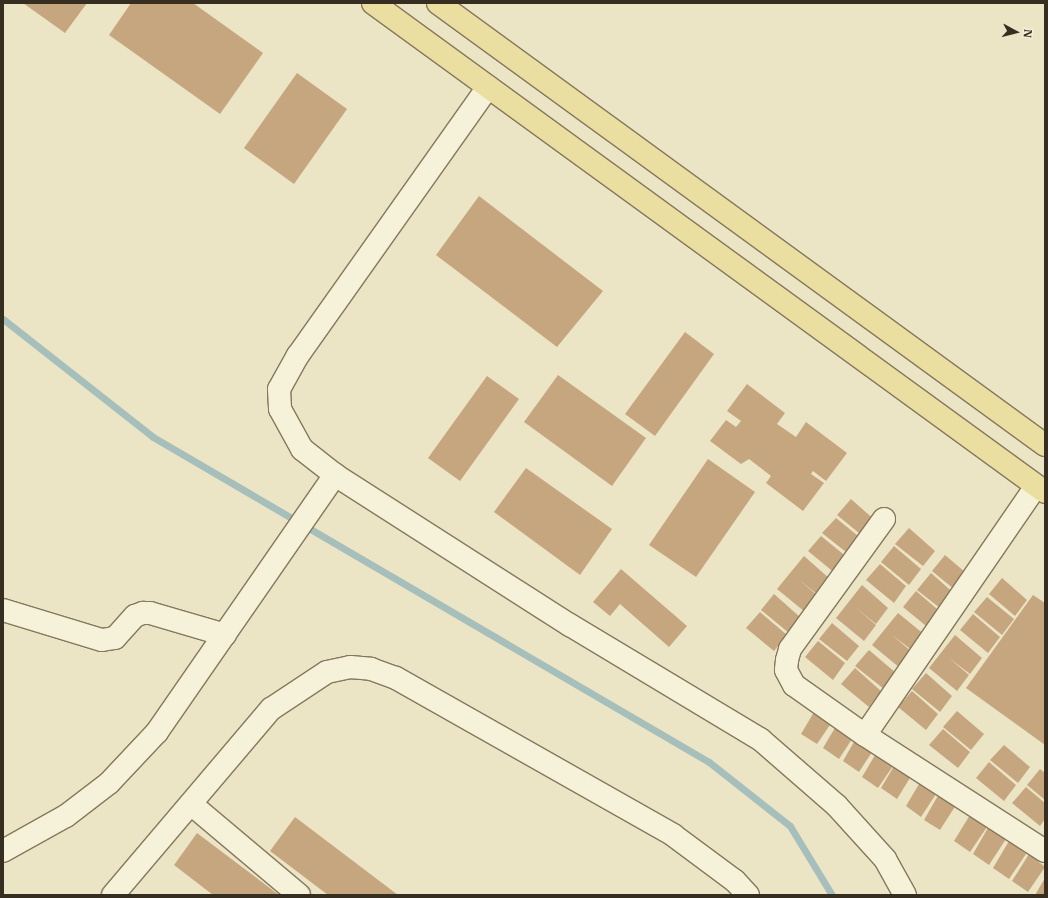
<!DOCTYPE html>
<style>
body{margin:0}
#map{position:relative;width:1048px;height:898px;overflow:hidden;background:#ebe5c6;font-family:"IBM Plex Serif",serif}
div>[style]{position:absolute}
.stream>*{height:7px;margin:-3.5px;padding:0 3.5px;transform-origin:3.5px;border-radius:3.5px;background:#a7bfbb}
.building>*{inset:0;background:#c6a67f}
.roads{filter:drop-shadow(1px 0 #85785d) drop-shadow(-1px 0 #85785d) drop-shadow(0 1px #85785d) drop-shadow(0 -1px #85785d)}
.minor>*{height:22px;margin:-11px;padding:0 11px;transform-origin:11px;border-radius:11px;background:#f6f1d9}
.major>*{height:22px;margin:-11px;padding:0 11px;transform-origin:11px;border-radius:11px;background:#ebdea1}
span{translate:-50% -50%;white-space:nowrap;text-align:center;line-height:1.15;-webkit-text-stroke:4px #f3eed5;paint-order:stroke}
.frame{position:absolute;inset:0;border:4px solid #362e20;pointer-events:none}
.north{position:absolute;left:996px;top:12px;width:40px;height:40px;-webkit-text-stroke:3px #f3eed5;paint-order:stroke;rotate:97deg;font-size:11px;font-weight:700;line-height:16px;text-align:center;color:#362e20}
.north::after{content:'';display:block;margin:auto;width:14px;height:18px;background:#362e20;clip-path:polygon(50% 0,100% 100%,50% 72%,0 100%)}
</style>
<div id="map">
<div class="stream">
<i style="left:3px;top:319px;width:191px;rotate:38.2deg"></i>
<i style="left:153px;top:437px;width:644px;rotate:30.31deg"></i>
<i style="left:709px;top:762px;width:103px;rotate:38.3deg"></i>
<i style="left:790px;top:826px;width:81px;rotate:58.7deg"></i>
</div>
<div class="building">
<i style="clip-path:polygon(23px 3px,87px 3px,65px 33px)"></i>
<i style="clip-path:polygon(131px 3px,193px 3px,263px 53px,220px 114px,109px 35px)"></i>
<i style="clip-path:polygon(297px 73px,347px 109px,294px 184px,244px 148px)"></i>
<i style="clip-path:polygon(479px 196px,603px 291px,557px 347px,436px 255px)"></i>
<i style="clip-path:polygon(685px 332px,714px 354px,655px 436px,625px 414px)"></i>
<i style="clip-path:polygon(558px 375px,646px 438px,612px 486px,524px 422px)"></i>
<i style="clip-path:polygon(487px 376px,519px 399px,460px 481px,428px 458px)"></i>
<i style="clip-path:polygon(747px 384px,785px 413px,777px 424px,796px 437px,806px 422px,847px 453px,826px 481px,813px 471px,811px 474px,824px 483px,803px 511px,766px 483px,771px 476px,749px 459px,741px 464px,710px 441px,726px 420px,736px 427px,741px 421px,727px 411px)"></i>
<i style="clip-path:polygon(708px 459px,755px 492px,696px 577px,649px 545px)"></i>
<i style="clip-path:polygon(526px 468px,612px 529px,580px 575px,494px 512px)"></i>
<i style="clip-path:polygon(851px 499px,877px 522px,865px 538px,837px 515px)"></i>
<i style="clip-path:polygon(836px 518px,863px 540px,851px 556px,822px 533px)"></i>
<i style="clip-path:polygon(909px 528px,935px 551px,923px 566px,895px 544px)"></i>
<i style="clip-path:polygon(821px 536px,848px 558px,836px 574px,808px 551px)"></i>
<i style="clip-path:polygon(894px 546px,921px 569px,909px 585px,881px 562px)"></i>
<i style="clip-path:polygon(945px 555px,972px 578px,960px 594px,932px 571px)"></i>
<i style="clip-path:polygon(804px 556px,830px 579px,818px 595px,798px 579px,818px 596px,805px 612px,777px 589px)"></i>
<i style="clip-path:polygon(880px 564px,906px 586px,894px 603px,866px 580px)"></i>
<i style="clip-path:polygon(621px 569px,687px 626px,669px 647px,620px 604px,610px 616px,593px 602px)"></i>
<i style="clip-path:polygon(931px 573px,957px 596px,945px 612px,917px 590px)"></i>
<i style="clip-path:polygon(1002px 578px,1027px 600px,1015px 616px,989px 594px)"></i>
<i style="clip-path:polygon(862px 585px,888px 608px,876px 624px,856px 608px,876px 625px,864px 641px,836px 618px)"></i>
<i style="clip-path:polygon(916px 591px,943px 614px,931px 630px,903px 607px)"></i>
<i style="clip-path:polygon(774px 594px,800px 617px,789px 633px,761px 610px)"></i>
<i style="clip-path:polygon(1033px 595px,1045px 603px,1045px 745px,966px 688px)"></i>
<i style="clip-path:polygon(987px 597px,1014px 619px,1002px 635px,974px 612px)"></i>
<i style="clip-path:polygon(760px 612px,787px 635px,774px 651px,746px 628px)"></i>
<i style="clip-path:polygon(898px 613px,925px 635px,913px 651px,892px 635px,912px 652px,900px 668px,872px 645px)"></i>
<i style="clip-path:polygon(973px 614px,1000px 637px,988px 653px,960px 630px)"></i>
<i style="clip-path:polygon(832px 623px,859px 646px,847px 661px,819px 639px)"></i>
<i style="clip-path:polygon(955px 635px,982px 658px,970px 674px,949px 658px,969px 675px,957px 691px,929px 668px)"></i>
<i style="clip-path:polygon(818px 641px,845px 663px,833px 680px,805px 657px)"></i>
<i style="clip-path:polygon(869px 650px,896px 673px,884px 689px,855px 666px)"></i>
<i style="clip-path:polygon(855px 668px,881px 691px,869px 707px,841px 684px)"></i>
<i style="clip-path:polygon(926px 673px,952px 696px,940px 712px,912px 689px)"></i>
<i style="clip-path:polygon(912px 691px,938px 714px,926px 730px,898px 707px)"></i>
<i style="clip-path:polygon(817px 707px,834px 719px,817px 744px,801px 734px)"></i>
<i style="clip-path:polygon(957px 711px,984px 734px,971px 750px,943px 727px)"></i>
<i style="clip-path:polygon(839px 721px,856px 733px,839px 759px,823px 748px)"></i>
<i style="clip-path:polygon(943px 729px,970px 752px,958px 768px,929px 745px)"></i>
<i style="clip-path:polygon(859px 733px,876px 746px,859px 772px,843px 761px)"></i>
<i style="clip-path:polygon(1004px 745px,1030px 767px,1018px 783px,990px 760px)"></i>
<i style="clip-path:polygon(878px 750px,895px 763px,878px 788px,862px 777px)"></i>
<i style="clip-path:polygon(897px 761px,913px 773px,897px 799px,881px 788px)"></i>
<i style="clip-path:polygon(989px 762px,1016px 785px,1004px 801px,976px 778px)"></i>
<i style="clip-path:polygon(1040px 769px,1045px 773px,1045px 800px,1027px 785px)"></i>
<i style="clip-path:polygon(922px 779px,938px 791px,921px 817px,906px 806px)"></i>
<i style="clip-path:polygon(1026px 787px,1045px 803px,1045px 819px,1040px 826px,1012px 803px)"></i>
<i style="clip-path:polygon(940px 792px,956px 805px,940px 830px,924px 820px)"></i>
<i style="clip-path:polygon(970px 815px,987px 827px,970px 852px,954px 841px)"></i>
<i style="clip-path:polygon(295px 817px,398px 895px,328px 895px,270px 851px)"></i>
<i style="clip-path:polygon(989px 826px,1006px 839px,989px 865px,973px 854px)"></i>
<i style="clip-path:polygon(197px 833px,279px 895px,213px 895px,174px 865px)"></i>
<i style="clip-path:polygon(1009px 841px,1026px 854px,1009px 879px,993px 868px)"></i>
<i style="clip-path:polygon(1029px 854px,1045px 867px,1028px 892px,1012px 881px)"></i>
<i style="clip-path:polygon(1045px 878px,1045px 895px,1035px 895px)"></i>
</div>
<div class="roads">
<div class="minor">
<i style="left:488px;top:87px;width:329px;rotate:125.3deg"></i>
<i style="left:298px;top:355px;width:39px;rotate:119deg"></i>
<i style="left:279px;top:389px;width:20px;rotate:87deg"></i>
<i style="left:280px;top:409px;width:46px;rotate:61.2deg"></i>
<i style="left:302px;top:449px;width:42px;rotate:38.2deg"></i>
<i style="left:335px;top:475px;width:279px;rotate:32.6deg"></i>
<i style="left:570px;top:625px;width:222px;rotate:31deg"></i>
<i style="left:760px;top:739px;width:102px;rotate:41deg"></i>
<i style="left:837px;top:806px;width:72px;rotate:47.8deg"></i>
<i style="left:885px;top:859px;width:41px;rotate:60.9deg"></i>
<i style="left:884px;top:519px;width:160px;rotate:125.9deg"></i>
<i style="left:790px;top:649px;width:11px;rotate:105deg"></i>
<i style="left:787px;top:660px;width:10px;rotate:96deg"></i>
<i style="left:786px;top:670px;width:17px;rotate:62deg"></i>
<i style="left:794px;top:685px;width:87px;rotate:35.2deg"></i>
<i style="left:865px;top:735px;width:214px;rotate:32.8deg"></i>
<i style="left:3px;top:610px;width:103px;rotate:16.9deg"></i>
<i style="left:102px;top:640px;width:13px;rotate:-9deg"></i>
<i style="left:115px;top:638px;width:30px;rotate:-48deg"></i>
<i style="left:135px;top:616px;width:9px;rotate:-21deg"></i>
<i style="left:143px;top:613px;width:7px"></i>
<i style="left:150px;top:613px;width:78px;rotate:16.3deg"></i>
<i style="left:865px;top:735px;width:302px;rotate:-55.5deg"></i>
<i style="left:191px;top:804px;width:141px;rotate:40.1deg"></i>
<i style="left:3px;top:851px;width:72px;rotate:-29.1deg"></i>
<i style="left:66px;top:816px;width:54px;rotate:-37.5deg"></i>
<i style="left:109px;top:783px;width:70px;rotate:-46.7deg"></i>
<i style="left:157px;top:732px;width:313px;rotate:-55.3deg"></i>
<i style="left:113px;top:895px;width:244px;rotate:-49.7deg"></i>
<i style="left:271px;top:709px;width:67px;rotate:-33.5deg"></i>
<i style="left:327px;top:672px;width:24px;rotate:-12deg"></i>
<i style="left:350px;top:667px;width:21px;rotate:5deg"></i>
<i style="left:371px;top:669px;width:27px;rotate:20deg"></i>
<i style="left:396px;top:678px;width:318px;rotate:29.5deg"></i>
<i style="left:673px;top:835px;width:77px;rotate:36.6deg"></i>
<i style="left:735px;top:881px;width:19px;rotate:47deg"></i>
</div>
<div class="major">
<i style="left:373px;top:3px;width:831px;rotate:36.04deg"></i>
<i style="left:438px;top:3px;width:751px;rotate:36.06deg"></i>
</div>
</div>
<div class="frame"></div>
<div class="north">N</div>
</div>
